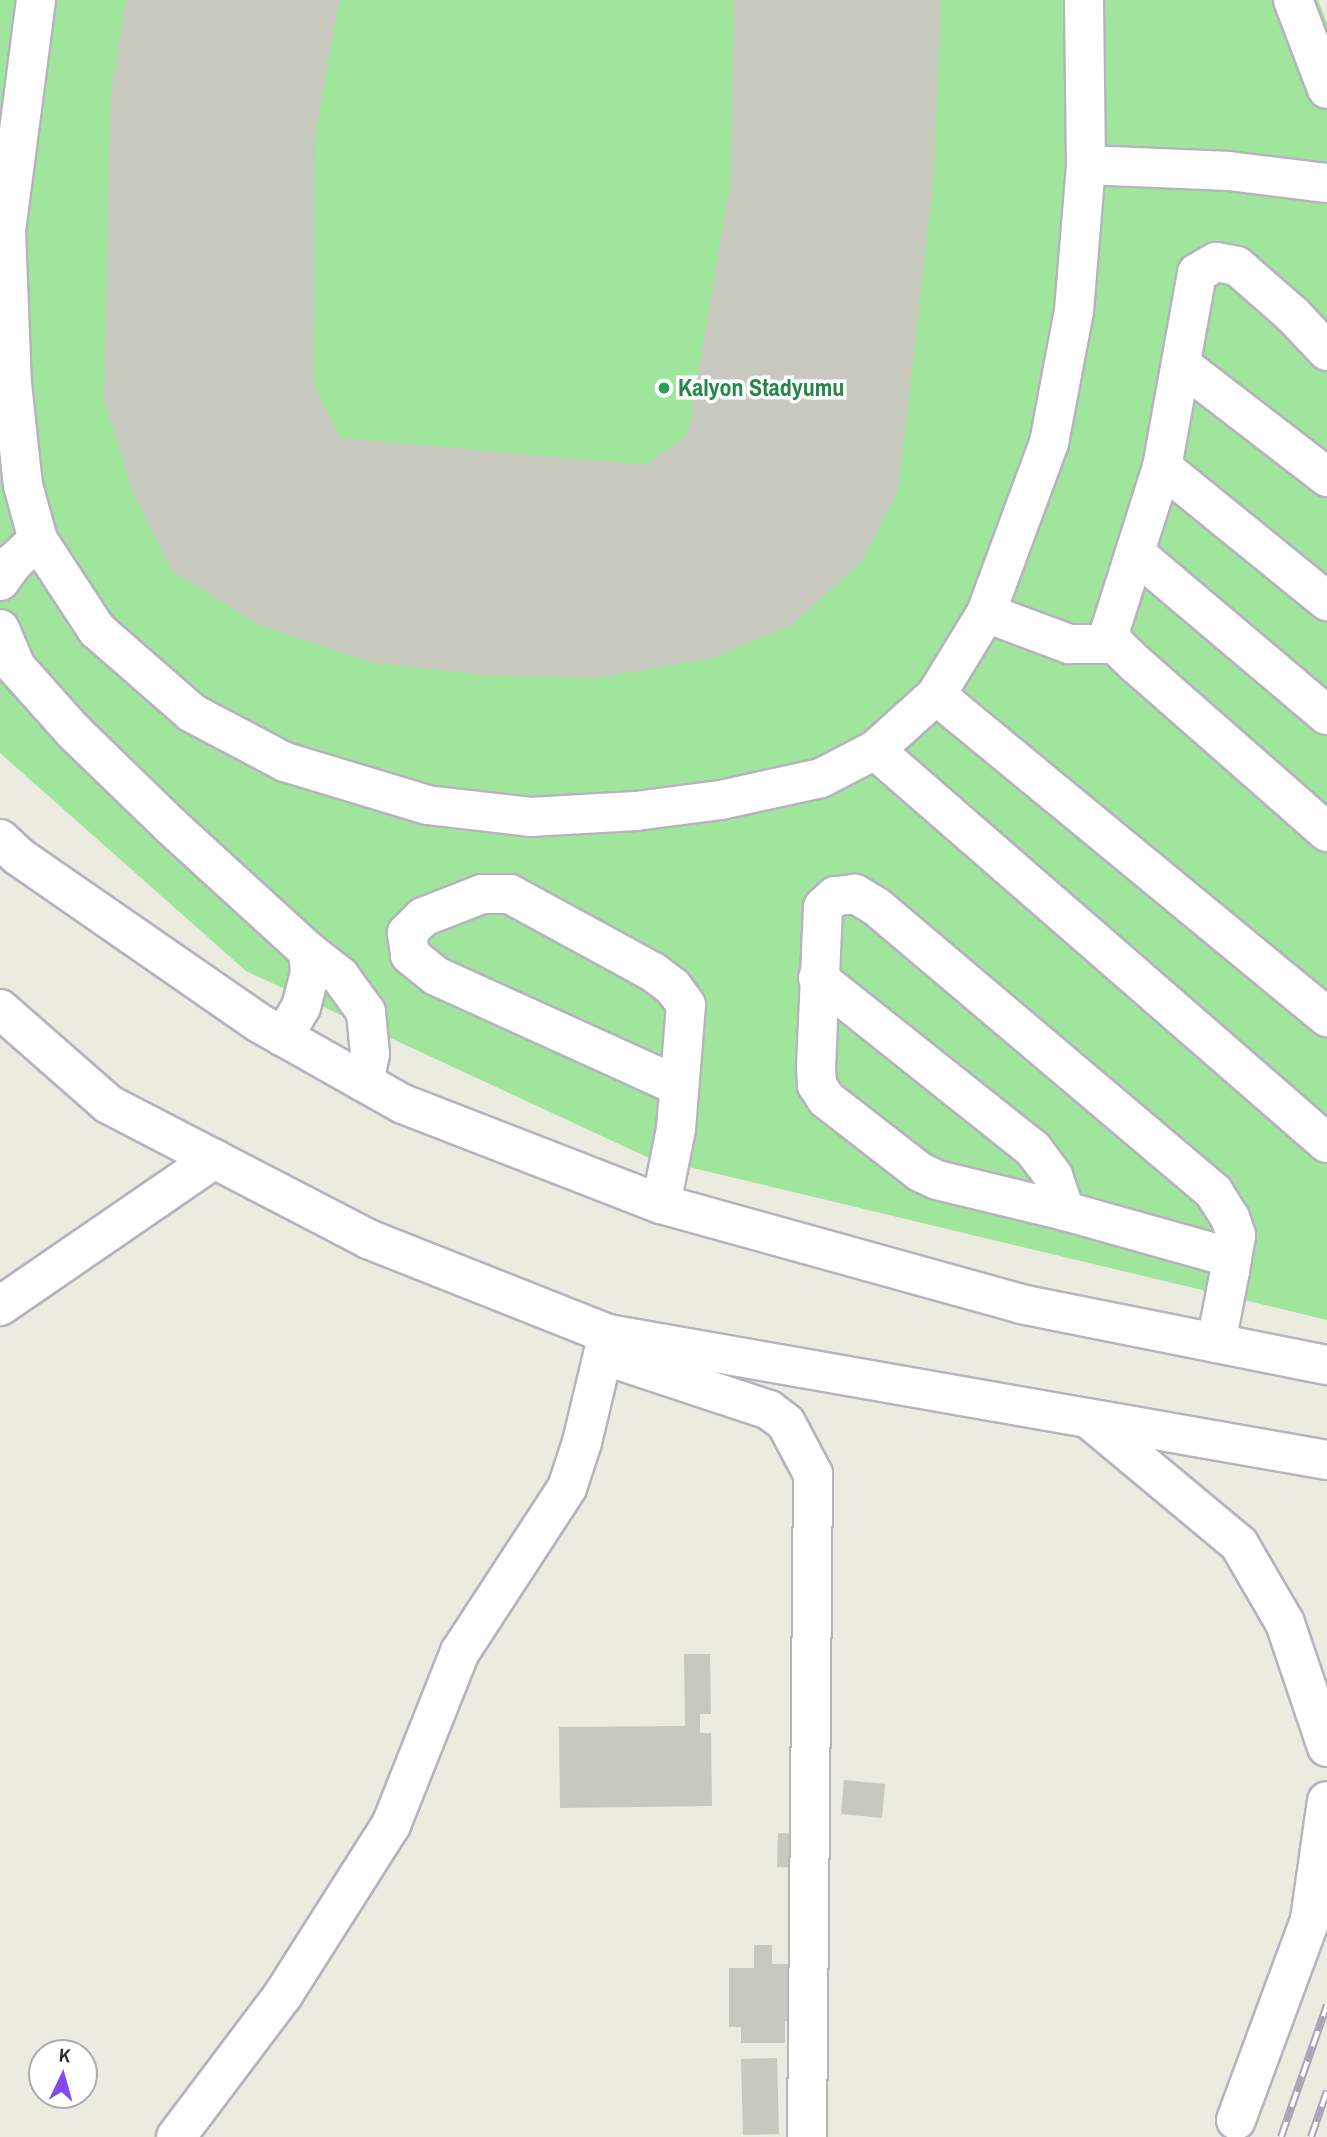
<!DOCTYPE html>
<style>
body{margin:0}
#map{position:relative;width:1327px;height:2137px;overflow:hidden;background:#ebecdf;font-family:"Archivo Narrow",sans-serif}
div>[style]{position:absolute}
.pitch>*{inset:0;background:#9fe69c}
.building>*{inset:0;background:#c7c8be}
.roads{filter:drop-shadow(2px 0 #b6b2be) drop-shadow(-2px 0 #b6b2be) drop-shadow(0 2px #b6b2be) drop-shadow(0 -2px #b6b2be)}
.minor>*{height:38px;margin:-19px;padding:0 19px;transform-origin:19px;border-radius:19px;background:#fff}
.rail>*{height:8px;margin-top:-4px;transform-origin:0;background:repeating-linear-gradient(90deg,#fff 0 16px,#a9a2b5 0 32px);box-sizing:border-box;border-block:2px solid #a9a2b5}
.dots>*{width:19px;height:19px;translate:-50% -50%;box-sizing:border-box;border:4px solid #fff;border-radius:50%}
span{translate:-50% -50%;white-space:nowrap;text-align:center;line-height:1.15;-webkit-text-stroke:7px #fff;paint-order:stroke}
.leisure-label{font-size:24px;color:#27864d;font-weight:700}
.left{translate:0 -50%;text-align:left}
.north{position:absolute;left:28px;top:2039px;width:70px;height:70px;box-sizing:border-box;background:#fff;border:2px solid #ababab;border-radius:50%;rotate:5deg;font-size:19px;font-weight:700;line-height:28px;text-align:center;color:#2c2c2c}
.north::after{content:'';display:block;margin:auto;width:24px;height:32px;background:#834aee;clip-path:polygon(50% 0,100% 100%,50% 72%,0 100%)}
</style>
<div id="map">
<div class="pitch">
<i style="clip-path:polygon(0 0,1318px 0,1327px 23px,1327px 1320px,647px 1157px,246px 971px,0 753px)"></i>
</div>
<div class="building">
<i style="clip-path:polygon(126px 0,339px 0,315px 138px,314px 386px,340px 438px,646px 465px,688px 434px,730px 185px,734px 0,941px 0,934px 174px,899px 488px,861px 562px,792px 625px,706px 660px,595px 678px,481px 675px,369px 662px,258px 625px,172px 571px,133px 493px,104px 399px,110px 101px)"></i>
<i style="clip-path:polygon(684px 1654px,710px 1654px,711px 1714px,700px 1714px,700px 1733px,711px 1733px,712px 1806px,560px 1808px,559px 1727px,685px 1726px)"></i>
<i style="clip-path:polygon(844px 1780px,885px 1784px,882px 1818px,841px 1814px)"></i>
<i style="clip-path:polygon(778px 1833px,803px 1834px,802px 1868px,777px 1867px)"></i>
<i style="clip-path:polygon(754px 1945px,772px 1945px,772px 1964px,793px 1964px,793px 2021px,785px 2021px,785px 2043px,741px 2043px,741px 2027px,729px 2027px,729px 1968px,754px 1968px)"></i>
<i style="clip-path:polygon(777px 2058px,779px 2134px,743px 2135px,741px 2059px)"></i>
</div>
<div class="roads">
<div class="minor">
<i style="left:36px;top:0;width:232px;rotate:97.4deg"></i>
<i style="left:6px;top:230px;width:154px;rotate:87.8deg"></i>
<i style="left:12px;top:384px;width:102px;rotate:83.8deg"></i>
<i style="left:23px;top:485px;width:57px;rotate:74.7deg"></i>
<i style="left:38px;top:540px;width:108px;rotate:56.8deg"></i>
<i style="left:97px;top:630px;width:126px;rotate:41.1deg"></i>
<i style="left:192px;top:713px;width:105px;rotate:27.8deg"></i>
<i style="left:285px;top:762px;width:148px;rotate:16.8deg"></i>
<i style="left:427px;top:805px;width:104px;rotate:6.6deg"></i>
<i style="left:530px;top:817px;width:106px;rotate:-3.2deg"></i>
<i style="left:636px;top:811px;width:86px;rotate:-7.4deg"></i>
<i style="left:721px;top:800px;width:102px;rotate:-12.4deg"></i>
<i style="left:821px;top:778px;width:61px;rotate:-27.4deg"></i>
<i style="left:875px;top:750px;width:82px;rotate:-42deg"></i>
<i style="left:936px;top:695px;width:96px;rotate:-58.6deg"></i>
<i style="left:986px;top:613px;width:181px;rotate:-69.7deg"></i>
<i style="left:1049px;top:443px;width:134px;rotate:-79.3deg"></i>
<i style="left:1074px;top:311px;width:146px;rotate:-85.3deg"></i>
<i style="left:1086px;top:165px;width:165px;rotate:-90.7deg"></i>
<i style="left:1293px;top:0;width:95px;rotate:69.1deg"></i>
<i style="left:1086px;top:165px;width:143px;rotate:2.4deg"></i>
<i style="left:1229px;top:171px;width:99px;rotate:7deg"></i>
<i style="left:1327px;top:351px;width:50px;rotate:-133.4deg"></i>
<i style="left:1293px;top:315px;width:74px;rotate:-138.8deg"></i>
<i style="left:1237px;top:266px;width:21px;rotate:-169deg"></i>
<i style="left:1216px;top:262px;width:22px;rotate:150deg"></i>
<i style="left:1197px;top:273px;width:197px;rotate:100.2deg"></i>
<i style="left:1162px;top:467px;width:172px;rotate:107.6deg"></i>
<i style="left:1110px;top:631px;width:14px;rotate:69deg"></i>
<i style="left:1115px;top:644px;width:30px;rotate:44deg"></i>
<i style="left:1137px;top:665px;width:253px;rotate:41.3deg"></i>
<i style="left:1183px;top:366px;width:182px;rotate:37.6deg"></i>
<i style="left:1162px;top:467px;width:213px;rotate:39.1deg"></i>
<i style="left:1135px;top:553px;width:251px;rotate:40.2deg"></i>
<i style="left:0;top:581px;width:24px;rotate:-54deg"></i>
<i style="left:14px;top:562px;width:33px;rotate:-43deg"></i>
<i style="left:986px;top:613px;width:89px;rotate:20.5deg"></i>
<i style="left:1069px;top:644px;width:46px"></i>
<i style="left:0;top:629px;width:41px;rotate:67.2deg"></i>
<i style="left:16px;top:667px;width:86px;rotate:48.3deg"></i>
<i style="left:73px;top:731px;width:136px;rotate:44.1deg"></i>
<i style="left:171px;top:826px;width:185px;rotate:42.4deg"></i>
<i style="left:308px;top:951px;width:41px;rotate:38deg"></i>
<i style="left:340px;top:976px;width:44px;rotate:54.2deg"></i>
<i style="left:366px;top:1012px;width:42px;rotate:84.6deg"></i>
<i style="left:370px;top:1054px;width:29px;rotate:102deg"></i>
<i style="left:936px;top:695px;width:507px;rotate:39.47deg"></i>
<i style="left:875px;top:750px;width:599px;rotate:41.01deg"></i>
<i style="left:0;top:839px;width:25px;rotate:43deg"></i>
<i style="left:18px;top:856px;width:293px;rotate:34.7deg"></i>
<i style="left:259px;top:1023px;width:165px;rotate:29.4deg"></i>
<i style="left:403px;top:1104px;width:277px;rotate:21.2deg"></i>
<i style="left:661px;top:1204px;width:374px;rotate:15.5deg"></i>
<i style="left:1021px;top:1304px;width:312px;rotate:11.3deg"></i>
<i style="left:818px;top:978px;width:275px;rotate:38.5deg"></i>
<i style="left:1033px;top:1149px;width:34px;rotate:53deg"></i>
<i style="left:1053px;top:1176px;width:37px;rotate:71deg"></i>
<i style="left:0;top:1009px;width:144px;rotate:41.3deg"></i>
<i style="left:108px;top:1104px;width:293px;rotate:27.4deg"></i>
<i style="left:368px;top:1239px;width:258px;rotate:21.6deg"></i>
<i style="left:608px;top:1334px;width:730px;rotate:9.94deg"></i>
<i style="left:283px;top:1037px;width:35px;rotate:-59deg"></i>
<i style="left:301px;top:1007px;width:35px;rotate:-75deg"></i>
<i style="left:310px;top:973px;width:22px;rotate:-95deg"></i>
<i style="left:661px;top:1204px;width:76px;rotate:-78.7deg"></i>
<i style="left:676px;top:1129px;width:124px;rotate:-85.4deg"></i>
<i style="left:686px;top:1005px;width:22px;rotate:-126deg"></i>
<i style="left:673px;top:987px;width:25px;rotate:-143deg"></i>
<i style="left:653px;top:972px;width:163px;rotate:-151.4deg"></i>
<i style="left:510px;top:894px;width:28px;rotate:180deg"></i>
<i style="left:482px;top:894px;width:63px;rotate:158.7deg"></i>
<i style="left:423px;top:917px;width:23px;rotate:135deg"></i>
<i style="left:407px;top:933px;width:22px;rotate:82deg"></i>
<i style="left:410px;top:955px;width:33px;rotate:39deg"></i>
<i style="left:436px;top:976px;width:266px;rotate:24.4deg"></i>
<i style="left:0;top:1306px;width:260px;rotate:-34.5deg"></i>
<i style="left:1216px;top:1343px;width:73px;rotate:-79deg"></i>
<i style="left:1230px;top:1271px;width:13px;rotate:-81deg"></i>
<i style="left:1232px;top:1258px;width:23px;rotate:-80deg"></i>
<i style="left:1236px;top:1235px;width:18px;rotate:-109deg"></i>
<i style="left:1230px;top:1218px;width:31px;rotate:-122deg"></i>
<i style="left:1214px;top:1192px;width:441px;rotate:-139.8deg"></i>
<i style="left:877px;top:907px;width:26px;rotate:-149deg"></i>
<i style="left:855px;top:894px;width:20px;rotate:174deg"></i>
<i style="left:835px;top:896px;width:16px;rotate:137deg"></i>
<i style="left:823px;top:907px;width:160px;rotate:92.5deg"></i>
<i style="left:816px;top:1067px;width:18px;rotate:87deg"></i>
<i style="left:817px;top:1085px;width:17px;rotate:57deg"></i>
<i style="left:826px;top:1099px;width:119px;rotate:37.8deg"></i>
<i style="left:920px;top:1172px;width:19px;rotate:25deg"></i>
<i style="left:937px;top:1180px;width:132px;rotate:13.6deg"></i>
<i style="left:1065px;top:1211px;width:173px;rotate:15.7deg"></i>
<i style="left:603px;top:1355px;width:175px;rotate:18.3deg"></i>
<i style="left:769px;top:1410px;width:21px;rotate:37deg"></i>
<i style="left:786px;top:1423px;width:58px;rotate:62.1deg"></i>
<i style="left:813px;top:1474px;width:663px;rotate:90.52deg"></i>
<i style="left:1089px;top:1419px;width:195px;rotate:39.8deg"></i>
<i style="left:1239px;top:1544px;width:91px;rotate:59.8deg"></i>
<i style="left:1285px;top:1623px;width:131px;rotate:71.3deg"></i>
<i style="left:1236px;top:2120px;width:213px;rotate:-69.7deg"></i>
<i style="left:1310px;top:1920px;width:120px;rotate:-81.9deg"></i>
<i style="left:176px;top:2137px;width:178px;rotate:-53deg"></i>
<i style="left:283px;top:1995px;width:201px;rotate:-57.6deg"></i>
<i style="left:391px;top:1825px;width:186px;rotate:-68.3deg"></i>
<i style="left:460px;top:1652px;width:196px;rotate:-56.9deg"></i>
<i style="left:567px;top:1488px;width:48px;rotate:-71.9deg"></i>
<i style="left:582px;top:1442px;width:111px;rotate:-76.5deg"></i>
</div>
</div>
<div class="rail">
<i style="left:1281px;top:2137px;width:140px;rotate:-70.8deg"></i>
<i style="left:1311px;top:2137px;width:49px;rotate:-70.8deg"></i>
</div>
<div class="dots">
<i style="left:664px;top:388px;background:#2e9e5b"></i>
</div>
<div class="leisure-label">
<span class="left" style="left:678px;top:388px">Kalyon Stadyumu</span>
</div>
<div class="north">K</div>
</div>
